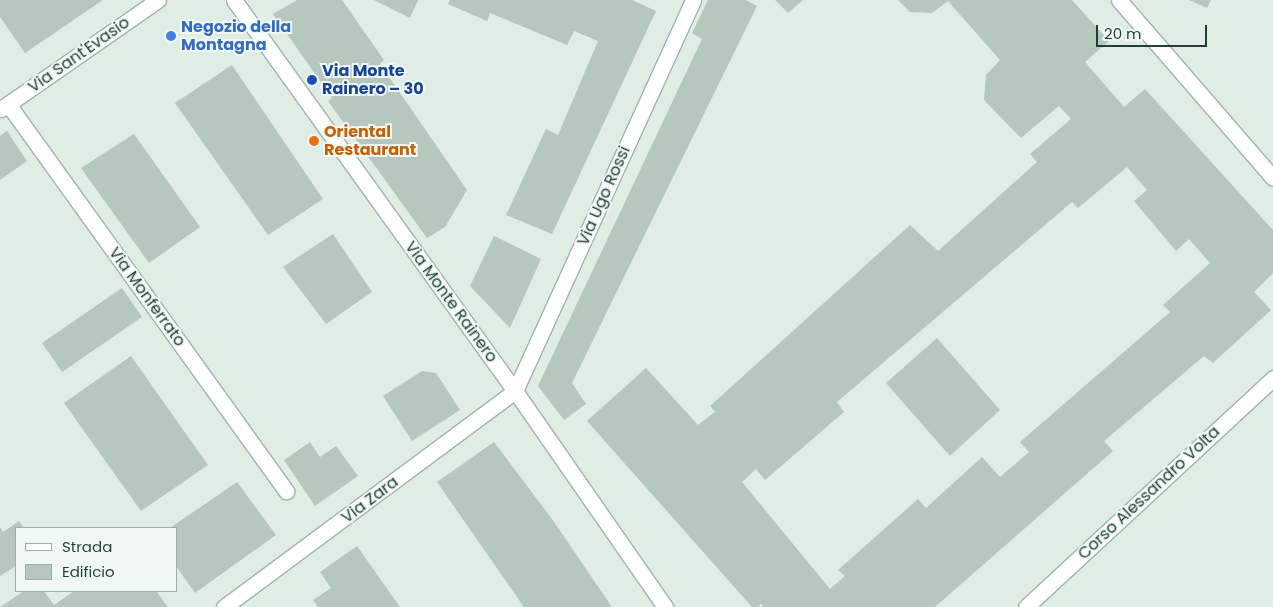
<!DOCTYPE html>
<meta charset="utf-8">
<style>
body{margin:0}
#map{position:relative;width:1273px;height:607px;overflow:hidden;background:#e0ece6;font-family:Poppins,sans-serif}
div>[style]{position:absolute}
.building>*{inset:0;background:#b5c7bf}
.roads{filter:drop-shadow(1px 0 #a2b4ad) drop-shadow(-1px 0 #a2b4ad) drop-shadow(0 1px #a2b4ad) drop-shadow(0 -1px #a2b4ad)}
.minor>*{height:15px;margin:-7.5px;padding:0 7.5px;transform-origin:7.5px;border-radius:7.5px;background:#fff}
.tertiary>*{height:15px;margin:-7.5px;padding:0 7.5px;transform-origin:7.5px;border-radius:7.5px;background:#fff}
.dots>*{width:14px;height:14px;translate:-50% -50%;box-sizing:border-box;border:2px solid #f0f9f4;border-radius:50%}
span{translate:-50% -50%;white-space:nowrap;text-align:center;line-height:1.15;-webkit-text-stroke:4px #f0f9f4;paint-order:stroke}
.shop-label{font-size:16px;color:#366cbe;font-weight:700}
.left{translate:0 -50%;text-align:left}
.street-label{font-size:16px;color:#1f3e35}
.transit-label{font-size:16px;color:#164399;font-weight:700}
.food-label{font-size:16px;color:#c56008;font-weight:700}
.legend{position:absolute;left:15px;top:527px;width:162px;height:65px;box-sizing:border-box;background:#f0f9f4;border:1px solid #9caea8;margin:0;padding:6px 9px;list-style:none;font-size:15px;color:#1f3e35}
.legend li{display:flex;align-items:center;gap:10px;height:25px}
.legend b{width:25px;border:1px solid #9caea8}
.scale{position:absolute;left:1096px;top:25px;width:111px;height:22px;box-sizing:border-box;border:2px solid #1f3e35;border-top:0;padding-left:6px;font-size:15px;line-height:18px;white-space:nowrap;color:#1f3e35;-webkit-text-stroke:4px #f0f9f4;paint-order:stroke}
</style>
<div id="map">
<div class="building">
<i style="clip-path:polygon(0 0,103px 0,25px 53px,0 17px)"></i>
<i style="clip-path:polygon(297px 0,342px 0,384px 60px,380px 64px,467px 190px,445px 227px,427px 238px,328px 101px,332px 98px,273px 14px)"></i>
<i style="clip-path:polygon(374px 0,418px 0,410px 18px)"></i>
<i style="clip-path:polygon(450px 0,632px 0,656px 11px,552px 234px,506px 215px,546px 129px,558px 135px,598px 41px,574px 31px,567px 45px,490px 13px,487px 21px,448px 4px)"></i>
<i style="clip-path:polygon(708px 0,746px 0,757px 6px,572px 383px,586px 404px,564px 420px,538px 386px,702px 39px,692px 33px)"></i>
<i style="clip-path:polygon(775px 0,803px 0,788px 13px)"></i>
<i style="clip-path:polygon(evenodd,898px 0,1072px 0,1109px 41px,1085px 62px,1124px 107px,1145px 89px,1273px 230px,1273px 273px,1254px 292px,1271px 310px,1213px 363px,1204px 356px,1104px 441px,1113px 451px,935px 607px,763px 607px,761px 604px,758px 607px,752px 607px,587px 421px,646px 368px,698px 425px,715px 412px,710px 406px,910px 225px,938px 251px,1037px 162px,1030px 154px,1071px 119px,1059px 106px,1021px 138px,984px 100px,986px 75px,1000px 60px,948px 1px,932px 13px,910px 12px,898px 0,1127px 167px,1147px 190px,1134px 201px,1176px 251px,1189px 239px,1210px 263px,1163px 305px,1170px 312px,1020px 442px,1029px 452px,1000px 477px,982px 457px,926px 508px,918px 499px,838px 570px,845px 576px,830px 589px,742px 482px,756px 469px,765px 480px,844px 412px,837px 402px,1072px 202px,1078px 208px,1127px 167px)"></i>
<i style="clip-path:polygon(1189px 0,1211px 0,1207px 8px)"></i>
<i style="clip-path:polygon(232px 65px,323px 199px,268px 235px,175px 103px)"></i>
<i style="clip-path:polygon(7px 131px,27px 161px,0 180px,0 136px)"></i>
<i style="clip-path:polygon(134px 134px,200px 227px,149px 263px,81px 168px)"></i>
<i style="clip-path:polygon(333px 234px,372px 292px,326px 324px,283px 267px)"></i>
<i style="clip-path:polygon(494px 236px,541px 259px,510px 328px,470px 286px)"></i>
<i style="clip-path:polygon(122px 288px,142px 317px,62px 372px,42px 343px)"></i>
<i style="clip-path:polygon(937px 338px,1000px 410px,950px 456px,886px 383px)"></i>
<i style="clip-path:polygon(131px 356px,208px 465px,141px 511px,64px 403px)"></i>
<i style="clip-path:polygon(422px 371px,436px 373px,460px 410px,412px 441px,383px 396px)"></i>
<i style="clip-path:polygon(310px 442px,320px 457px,336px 446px,358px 476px,315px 506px,284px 460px)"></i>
<i style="clip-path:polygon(494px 442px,552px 519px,612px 607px,524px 607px,437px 482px)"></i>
<i style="clip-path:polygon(237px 482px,276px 535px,195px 593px,176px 566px,176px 528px,170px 528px)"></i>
<i style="clip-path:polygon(19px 521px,24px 528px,16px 528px,16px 566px,0 576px,0 527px,3px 532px)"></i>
<i style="clip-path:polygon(357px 546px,400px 607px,318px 607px,313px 600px,331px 588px,320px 572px)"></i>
<i style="clip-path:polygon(24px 591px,44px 591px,54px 605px,74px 591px,156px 591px,168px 607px,0 607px)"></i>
</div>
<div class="roads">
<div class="minor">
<i style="left:1119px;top:0;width:235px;rotate:49.1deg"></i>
<i style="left:8px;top:104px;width:477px;rotate:54.3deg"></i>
<i style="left:1px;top:109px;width:191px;rotate:-34.8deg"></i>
<i style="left:224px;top:607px;width:362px;rotate:-36.6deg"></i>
<i style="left:515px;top:391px;width:430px;rotate:-65.5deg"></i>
</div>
<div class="tertiary">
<i style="left:234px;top:0;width:481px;rotate:54.3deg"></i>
<i style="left:515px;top:391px;width:263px;rotate:55.2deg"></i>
<i style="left:1026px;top:607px;width:337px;rotate:-42.8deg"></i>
</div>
</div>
<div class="dots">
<i style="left:171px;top:36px;background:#3f7fe0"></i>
<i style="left:312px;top:80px;background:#1a4fb4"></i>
<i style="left:314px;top:141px;background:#e8710a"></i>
</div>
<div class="shop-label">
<span class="left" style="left:181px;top:36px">Negozio della<br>Montagna</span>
</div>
<div class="street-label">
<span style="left:79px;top:55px;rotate:-35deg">Via Sant'Evasio</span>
<span style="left:604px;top:196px;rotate:-66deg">Via Ugo Rossi</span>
<span style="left:147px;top:297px;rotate:54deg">Via Monferrato</span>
<span style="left:451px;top:302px;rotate:54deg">Via Monte Rainero</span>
<span style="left:1149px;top:493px;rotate:-43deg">Corso Alessandro Volta</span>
<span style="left:370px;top:500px;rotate:-37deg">Via Zara</span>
</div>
<div class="transit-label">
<span class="left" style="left:322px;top:80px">Via Monte<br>Rainero – 30</span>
</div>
<div class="food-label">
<span class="left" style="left:324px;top:141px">Oriental<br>Restaurant</span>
</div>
<ul class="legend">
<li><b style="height:6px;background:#fff"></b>Strada</li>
<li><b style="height:14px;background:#b5c7bf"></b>Edificio</li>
</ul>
<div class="scale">20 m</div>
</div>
